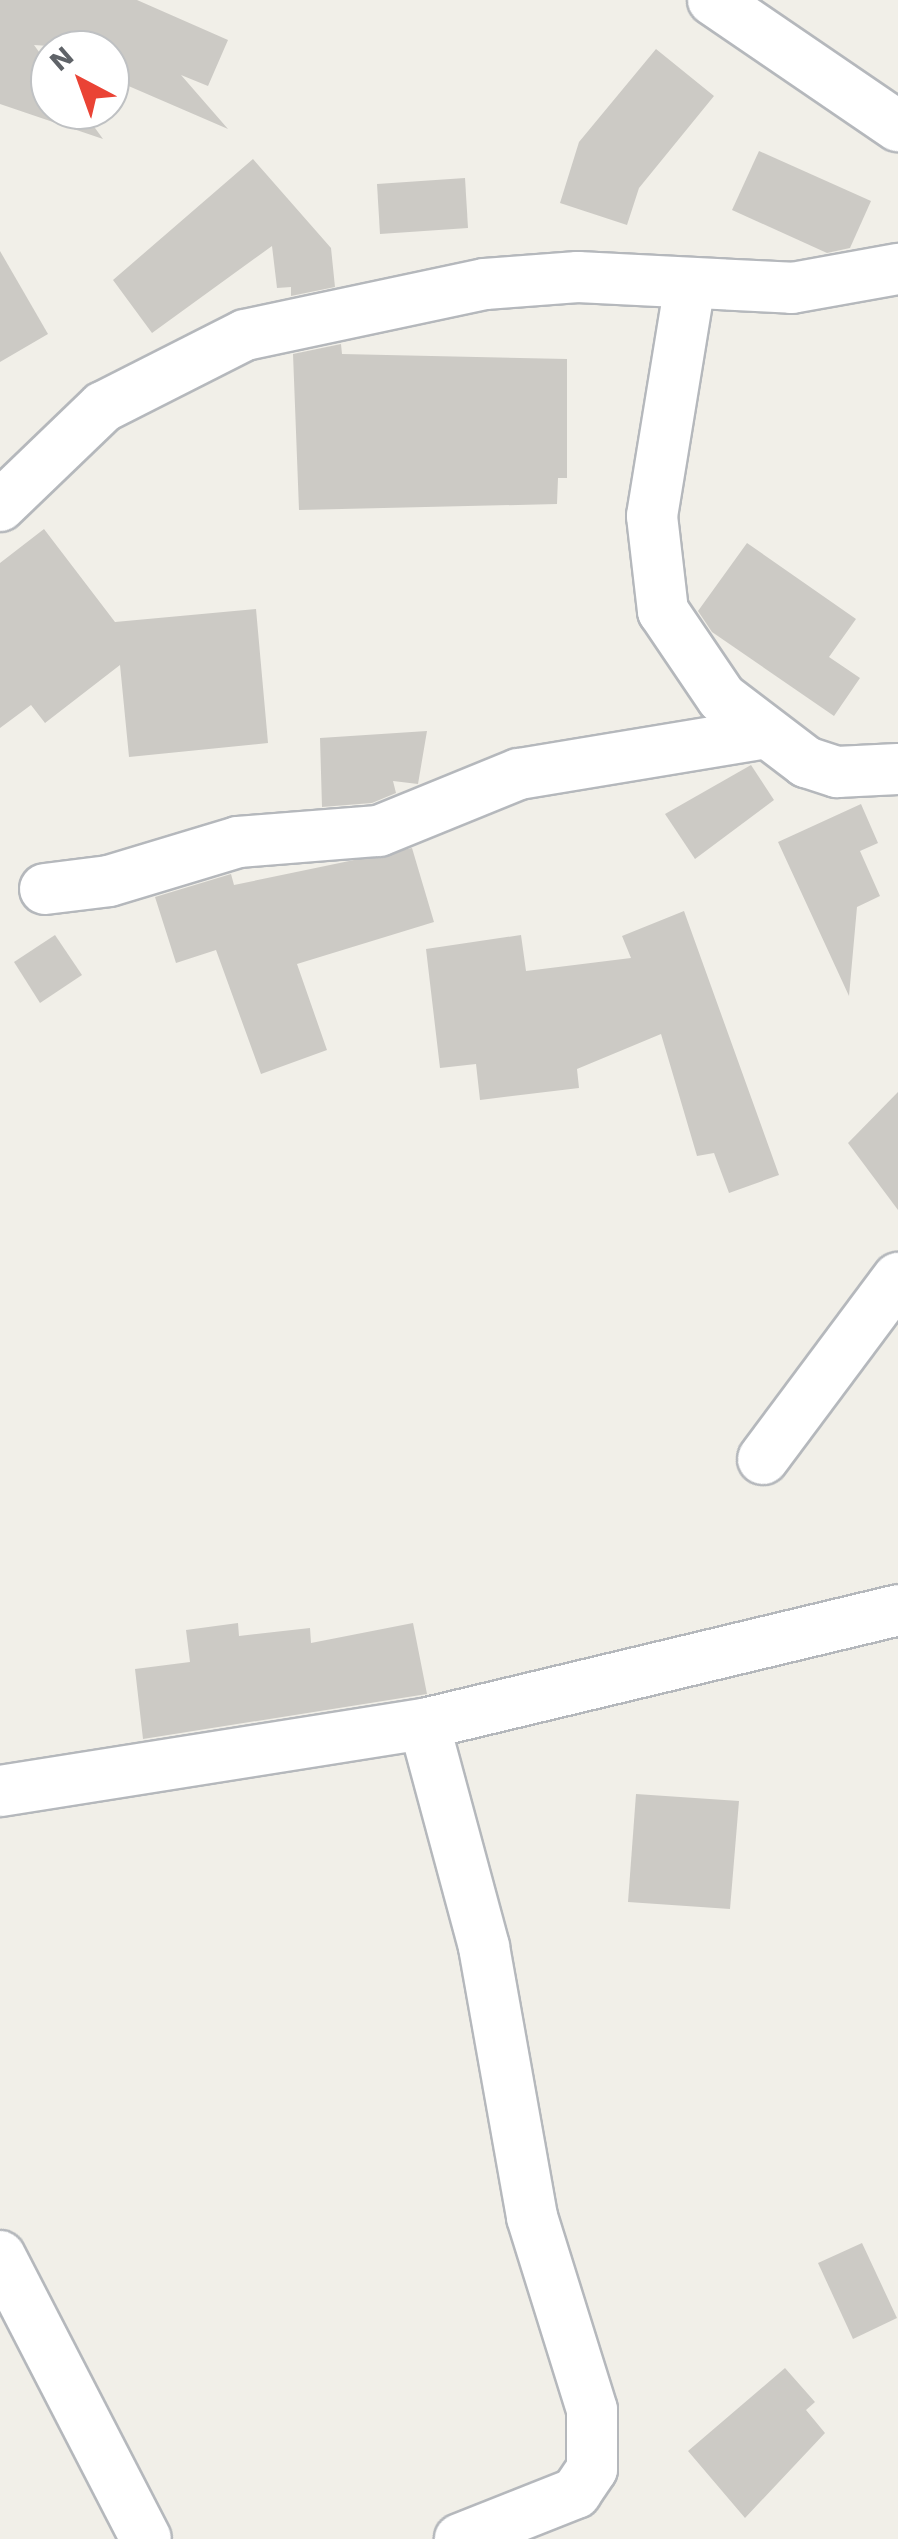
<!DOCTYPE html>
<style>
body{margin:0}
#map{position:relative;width:898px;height:2539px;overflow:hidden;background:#f1efe8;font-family:"Work Sans",sans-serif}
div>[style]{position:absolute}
.building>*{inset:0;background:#cccac5}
.roads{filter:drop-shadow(2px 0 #b5b8bc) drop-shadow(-2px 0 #b5b8bc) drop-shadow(0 2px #b5b8bc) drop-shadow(0 -2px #b5b8bc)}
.minor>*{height:50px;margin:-25px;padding:0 25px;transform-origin:25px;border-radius:25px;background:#fff}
span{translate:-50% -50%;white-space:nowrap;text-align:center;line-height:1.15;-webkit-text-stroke:8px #fff;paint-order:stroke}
.north{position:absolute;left:30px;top:30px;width:100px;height:100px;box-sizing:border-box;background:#fff;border:2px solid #bfc1c3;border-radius:50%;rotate:319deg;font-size:28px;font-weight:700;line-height:40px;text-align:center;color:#5f6368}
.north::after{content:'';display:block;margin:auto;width:35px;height:45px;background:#ea4335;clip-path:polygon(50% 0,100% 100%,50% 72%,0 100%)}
</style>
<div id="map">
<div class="building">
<i style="clip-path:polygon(0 0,137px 0,228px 40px,208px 86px,181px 75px,228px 129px,110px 78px,110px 50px,34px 45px,50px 67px,50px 110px,82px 110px,103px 139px,0 104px)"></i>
<i style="clip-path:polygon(656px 49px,714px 96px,639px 188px,627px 225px,560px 203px,579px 142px)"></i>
<i style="clip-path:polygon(759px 151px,871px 201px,850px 248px,827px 253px,732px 210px)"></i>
<i style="clip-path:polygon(253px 159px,331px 248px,335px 287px,291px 296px,291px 287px,277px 288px,272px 246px,152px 333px,113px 280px)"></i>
<i style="clip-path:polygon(465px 178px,468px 228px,380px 234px,377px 184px)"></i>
<i style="clip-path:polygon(0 251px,48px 334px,0 362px)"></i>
<i style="clip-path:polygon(341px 344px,342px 354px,567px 359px,567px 478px,558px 478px,557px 504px,299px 510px,293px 354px)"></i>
<i style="clip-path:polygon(44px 529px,115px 622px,256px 609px,268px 743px,129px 757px,120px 665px,45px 723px,31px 705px,0 728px,0 563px)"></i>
<i style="clip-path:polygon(747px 543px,856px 619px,829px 657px,860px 678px,834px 716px,712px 632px,698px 611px)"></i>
<i style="clip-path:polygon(427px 731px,418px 784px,393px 781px,396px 793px,372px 803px,322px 807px,320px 738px)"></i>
<i style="clip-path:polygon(751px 765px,774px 800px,695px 859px,665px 814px)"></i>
<i style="clip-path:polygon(861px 804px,878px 843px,860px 851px,880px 896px,857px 907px,849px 996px,778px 842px)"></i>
<i style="clip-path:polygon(412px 848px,434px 922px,297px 964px,327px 1050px,261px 1074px,216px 950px,176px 963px,155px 897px,231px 874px,234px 885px)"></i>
<i style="clip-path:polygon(684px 911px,779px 1175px,729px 1193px,714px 1153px,697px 1156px,661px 1034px,577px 1069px,579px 1088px,480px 1100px,476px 1064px,440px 1068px,426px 949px,521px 935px,526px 971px,631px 958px,622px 936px)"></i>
<i style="clip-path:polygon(55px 935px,82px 975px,40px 1003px,14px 962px)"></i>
<i style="clip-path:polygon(898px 1092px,898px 1210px,848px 1143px)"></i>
<i style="clip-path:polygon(238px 1623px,239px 1636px,310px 1628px,311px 1643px,413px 1623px,427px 1694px,143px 1739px,135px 1669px,190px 1662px,186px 1630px)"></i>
<i style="clip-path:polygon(636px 1794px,739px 1801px,730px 1909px,628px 1902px)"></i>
<i style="clip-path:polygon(862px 2243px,897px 2318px,853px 2339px,818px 2263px)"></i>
<i style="clip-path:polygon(785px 2368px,815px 2402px,806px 2410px,825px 2433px,745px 2518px,688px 2451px)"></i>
</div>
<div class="roads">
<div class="minor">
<i style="left:713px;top:0;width:224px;rotate:34.3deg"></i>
<i style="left:690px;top:284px;width:235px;rotate:99.3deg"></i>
<i style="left:652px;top:516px;width:96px;rotate:83.4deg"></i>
<i style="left:663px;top:611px;width:105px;rotate:55.9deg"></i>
<i style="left:722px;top:698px;width:106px;rotate:37.3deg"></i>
<i style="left:806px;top:762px;width:33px;rotate:18deg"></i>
<i style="left:837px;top:772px;width:61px;rotate:-2.8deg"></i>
<i style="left:0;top:506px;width:143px;rotate:-43.9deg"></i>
<i style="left:103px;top:407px;width:159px;rotate:-26.9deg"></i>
<i style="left:245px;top:335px;width:245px;rotate:-12deg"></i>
<i style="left:485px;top:284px;width:93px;rotate:-4.3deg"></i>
<i style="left:578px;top:277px;width:214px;rotate:2.9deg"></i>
<i style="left:792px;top:288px;width:108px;rotate:-10.2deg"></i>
<i style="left:45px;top:889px;width:64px;rotate:-7.1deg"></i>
<i style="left:109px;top:881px;width:135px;rotate:-16.8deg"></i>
<i style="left:238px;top:842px;width:141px;rotate:-4.5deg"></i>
<i style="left:379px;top:831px;width:151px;rotate:-22.2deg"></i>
<i style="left:519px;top:774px;width:250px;rotate:-9.4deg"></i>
<i style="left:763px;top:1459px;width:226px;rotate:-53.3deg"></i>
<i style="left:424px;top:1724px;width:231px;rotate:74.9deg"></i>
<i style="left:484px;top:1947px;width:274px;rotate:79.9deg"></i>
<i style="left:532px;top:2217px;width:202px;rotate:72.7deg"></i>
<i style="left:592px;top:2410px;width:59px;rotate:90deg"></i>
<i style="left:592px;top:2469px;width:29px;rotate:124deg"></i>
<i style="left:576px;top:2493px;width:125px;rotate:158.4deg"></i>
<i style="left:0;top:1791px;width:429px;rotate:-9deg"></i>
<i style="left:424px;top:1724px;width:488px;rotate:-13.5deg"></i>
<i style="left:0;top:2256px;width:318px;rotate:62.7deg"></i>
</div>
</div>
<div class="north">N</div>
</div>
